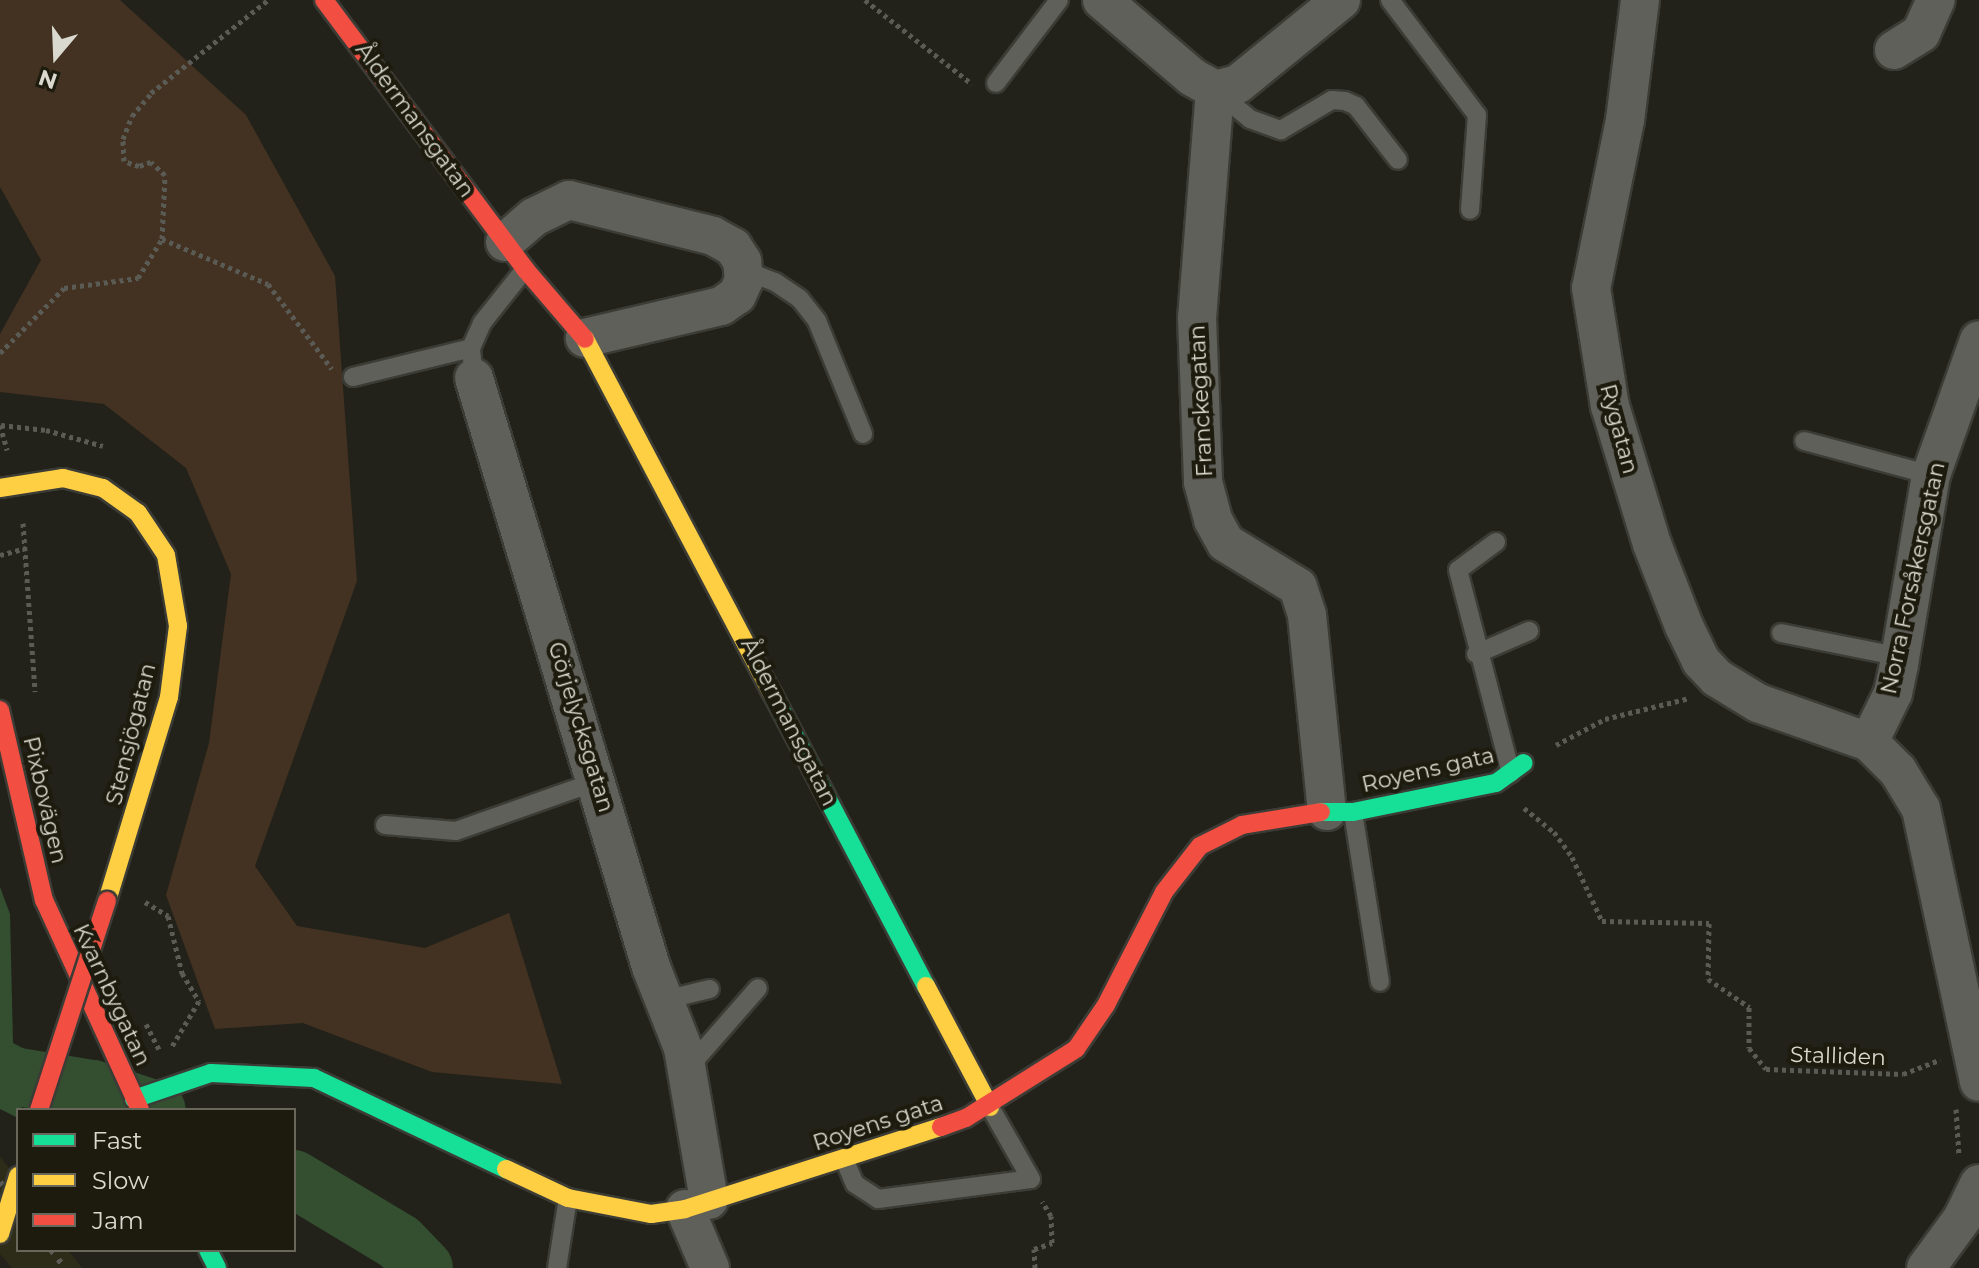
<!DOCTYPE html>
<meta charset="utf-8">
<style>
body{margin:0}
#map{position:relative;width:1979px;height:1268px;overflow:hidden;background:#22221a;font-family:Montserrat,sans-serif}
div>[style]{position:absolute}
.built>*{inset:0;background:#2d2c18}
.green>*{inset:0;background:#433221}
.water>*{inset:0;background:#334f30}
.pier>*{inset:0;background:#22221a}
.river>*{height:58px;margin:-29px;padding:0 29px;transform-origin:29px;border-radius:29px;background:#334f30}
.path>*{height:5px;margin-top:-2.5px;transform-origin:0;background:repeating-linear-gradient(90deg,#5b5b55 0 4px,transparent 0 8px)}
.roads{filter:drop-shadow(2px 0 #3c3c36) drop-shadow(-2px 0 #3c3c36) drop-shadow(0 2px #3c3c36) drop-shadow(0 -2px #3c3c36)}
.lane>*{height:18px;margin:-9px;padding:0 9px;transform-origin:9px;border-radius:9px;background:#60605a}
.street>*{height:38px;margin:-19px;padding:0 19px;transform-origin:19px;border-radius:19px;background:#60605a}
.fast>*{height:18px;margin:-9px;padding:0 9px;transform-origin:9px;border-radius:9px;background:#16e098}
.slow>*{height:18px;margin:-9px;padding:0 9px;transform-origin:9px;border-radius:9px;background:#ffcf43}
.jam>*{height:18px;margin:-9px;padding:0 9px;transform-origin:9px;border-radius:9px;background:#f24e42}
.rail>*{height:6px;margin-top:-3px;transform-origin:0;background:repeating-linear-gradient(90deg,#5b5a55 0 4px,transparent 0 12px)}
.bridges{filter:drop-shadow(2px 0 #3c3c36) drop-shadow(-2px 0 #3c3c36) drop-shadow(0 2px #3c3c36) drop-shadow(0 -2px #3c3c36)}
.slow-bridge>*{height:18px;margin:-9px;padding:0 9px;transform-origin:9px;border-radius:9px;background:#ffcf43}
.jam-bridge>*{height:18px;margin:-9px;padding:0 9px;transform-origin:9px;border-radius:9px;background:#f24e42}
span{translate:-50% -50%;white-space:nowrap;text-align:center;line-height:1.15;-webkit-text-stroke:8px #1c1b0d;paint-order:stroke}
.street-label{font-size:22px;color:#d9d9cf}
.legend{position:absolute;left:16px;top:1108px;width:280px;height:144px;box-sizing:border-box;background:#1c1b0d;border:2px solid #68675b;margin:0;padding:10px 14px;list-style:none;font-size:24px;color:#d9d9cf}
.legend li{display:flex;align-items:center;gap:16px;height:40px}
.legend b{width:40px;border:2px solid #68675b}
.north{position:absolute;left:16px;top:16px;width:80px;height:80px;-webkit-text-stroke:6px #1c1b0d;paint-order:stroke;rotate:199deg;font-size:22px;font-weight:700;line-height:32px;text-align:center;color:#d9d9cf}
.north::after{content:'';display:block;margin:auto;width:28px;height:36px;background:#d9d9cf;clip-path:polygon(50% 0,100% 100%,50% 72%,0 100%)}
</style>
<div id="map">
<div class="built">
<i style="clip-path:polygon(0 1156px,18px 1181px,18px 1250px,68px 1250px,82px 1268px,12px 1268px,0 1254px)"></i>
</div>
<div class="green">
<i style="clip-path:polygon(0 0,120px 0,246px 115px,335px 276px,357px 581px,255px 866px,297px 926px,425px 948px,509px 913px,562px 1084px,432px 1072px,303px 1023px,215px 1029px,166px 895px,209px 743px,231px 574px,186px 468px,104px 404px,0 392px,0 334px,41px 260px,0 187px)"></i>
</div>
<div class="water">
<i style="clip-path:polygon(0 887px,10px 914px,13px 1043px,94px 1085px,103px 1103px,100px 1110px,18px 1110px,18px 1118px,0 1109px)"></i>
</div>
<div class="pier">
<i style="clip-path:polygon(39px 1052px,88px 1078px,78px 1110px,21px 1110px)"></i>
</div>
<div class="river">
<i style="left:0;top:1074px;width:94px;rotate:9.2deg"></i>
<i style="left:93px;top:1089px;width:67px;rotate:18.2deg"></i>
<i style="left:294px;top:1179px;width:122px;rotate:31deg"></i>
<i style="left:399px;top:1242px;width:36px;rotate:46deg"></i>
</div>
<div class="path">
<i style="left:865px;top:0;width:136px;rotate:38.1deg"></i>
<i style="left:162px;top:239px;width:115px;rotate:23deg"></i>
<i style="left:268px;top:284px;width:106px;rotate:53deg"></i>
<i style="left:0;top:353px;width:91px;rotate:-45.4deg"></i>
<i style="left:64px;top:288px;width:75px;rotate:-7.7deg"></i>
<i style="left:138px;top:278px;width:46px;rotate:-58.4deg"></i>
<i style="left:162px;top:239px;width:64px;rotate:-87.3deg"></i>
<i style="left:165px;top:175px;width:19px;rotate:-137deg"></i>
<i style="left:151px;top:162px;width:13px;rotate:162deg"></i>
<i style="left:139px;top:166px;width:16px;rotate:-162deg"></i>
<i style="left:124px;top:161px;width:22px;rotate:-93deg"></i>
<i style="left:123px;top:139px;width:25px;rotate:-69deg"></i>
<i style="left:132px;top:116px;width:30px;rotate:-50deg"></i>
<i style="left:151px;top:93px;width:149px;rotate:-38.5deg"></i>
<i style="left:0;top:425px;width:26px;rotate:74deg"></i>
<i style="left:1px;top:425px;width:45px;rotate:6.3deg"></i>
<i style="left:46px;top:430px;width:59px;rotate:15.7deg"></i>
<i style="left:23px;top:523px;width:169px;rotate:85.9deg"></i>
<i style="left:0;top:555px;width:27px;rotate:-15deg"></i>
<i style="left:1556px;top:745px;width:55px;rotate:-28deg"></i>
<i style="left:1605px;top:719px;width:87px;rotate:-14deg"></i>
<i style="left:1524px;top:808px;width:38px;rotate:39deg"></i>
<i style="left:1554px;top:832px;width:31px;rotate:54deg"></i>
<i style="left:1572px;top:857px;width:71px;rotate:64.9deg"></i>
<i style="left:1602px;top:921px;width:107px;rotate:1.1deg"></i>
<i style="left:1709px;top:923px;width:56px;rotate:91deg"></i>
<i style="left:1708px;top:979px;width:50px;rotate:34.3deg"></i>
<i style="left:1749px;top:1007px;width:41px;rotate:90deg"></i>
<i style="left:1749px;top:1048px;width:27px;rotate:51deg"></i>
<i style="left:1766px;top:1069px;width:137px;rotate:2.1deg"></i>
<i style="left:1903px;top:1074px;width:40px;rotate:-21deg"></i>
<i style="left:145px;top:902px;width:27px;rotate:31deg"></i>
<i style="left:168px;top:916px;width:59px;rotate:76.2deg"></i>
<i style="left:182px;top:973px;width:33px;rotate:59deg"></i>
<i style="left:199px;top:1001px;width:55px;rotate:120.8deg"></i>
<i style="left:146px;top:1024px;width:30px;rotate:63deg"></i>
<i style="left:1956px;top:1109px;width:46px;rotate:86.3deg"></i>
<i style="left:1035px;top:1268px;width:19px;rotate:-93deg"></i>
<i style="left:1034px;top:1249px;width:19px;rotate:-18deg"></i>
<i style="left:1052px;top:1243px;width:27px;rotate:-92deg"></i>
<i style="left:1051px;top:1216px;width:17px;rotate:-121deg"></i>
</div>
<div class="roads">
<div class="lane">
<i style="left:1390px;top:0;width:144px;rotate:52.9deg"></i>
<i style="left:1477px;top:115px;width:95px;rotate:94.2deg"></i>
<i style="left:996px;top:83px;width:104px;rotate:-52.8deg"></i>
<i style="left:1215px;top:90px;width:45px;rotate:39.6deg"></i>
<i style="left:1250px;top:119px;width:33px;rotate:20deg"></i>
<i style="left:1281px;top:130px;width:59px;rotate:-30.5deg"></i>
<i style="left:1332px;top:100px;width:13px;rotate:4deg"></i>
<i style="left:1345px;top:101px;width:12px;rotate:24deg"></i>
<i style="left:1356px;top:106px;width:68px;rotate:52.1deg"></i>
<i style="left:746px;top:271px;width:31px;rotate:21deg"></i>
<i style="left:775px;top:282px;width:30px;rotate:34deg"></i>
<i style="left:800px;top:299px;width:28px;rotate:52deg"></i>
<i style="left:817px;top:321px;width:122px;rotate:67.8deg"></i>
<i style="left:353px;top:377px;width:122px;rotate:-13.8deg"></i>
<i style="left:474px;top:378px;width:30px;rotate:-96deg"></i>
<i style="left:471px;top:348px;width:27px;rotate:-66deg"></i>
<i style="left:482px;top:323px;width:69px;rotate:-51.5deg"></i>
<i style="left:1804px;top:441px;width:131px;rotate:15deg"></i>
<i style="left:1496px;top:542px;width:47px;rotate:143.6deg"></i>
<i style="left:1458px;top:570px;width:210px;rotate:75.4deg"></i>
<i style="left:1781px;top:633px;width:122px;rotate:11.3deg"></i>
<i style="left:1476px;top:654px;width:58px;rotate:-23.5deg"></i>
<i style="left:1353px;top:812px;width:172px;rotate:81deg"></i>
<i style="left:385px;top:825px;width:71px;rotate:4.8deg"></i>
<i style="left:456px;top:831px;width:150px;rotate:-19.5deg"></i>
<i style="left:664px;top:1000px;width:47px;rotate:-13.4deg"></i>
<i style="left:688px;top:1068px;width:106px;rotate:-48.8deg"></i>
<i style="left:845px;top:1161px;width:25px;rotate:67deg"></i>
<i style="left:855px;top:1184px;width:27px;rotate:33deg"></i>
<i style="left:878px;top:1199px;width:154px;rotate:-7.4deg"></i>
<i style="left:1031px;top:1179px;width:83px;rotate:-119.7deg"></i>
<i style="left:557px;top:1268px;width:71px;rotate:-81.1deg"></i>
</div>
<div class="street">
<i style="left:1102px;top:0;width:118px;rotate:40.5deg"></i>
<i style="left:1192px;top:77px;width:26px;rotate:29deg"></i>
<i style="left:1215px;top:90px;width:24px;rotate:-15deg"></i>
<i style="left:1238px;top:84px;width:133px;rotate:-39.2deg"></i>
<i style="left:1640px;top:0;width:121px;rotate:97.1deg"></i>
<i style="left:1625px;top:120px;width:171px;rotate:101.4deg"></i>
<i style="left:1591px;top:288px;width:120px;rotate:80.9deg"></i>
<i style="left:1610px;top:406px;width:144px;rotate:73.1deg"></i>
<i style="left:1652px;top:544px;width:88px;rotate:68.7deg"></i>
<i style="left:1684px;top:626px;width:39px;rotate:64deg"></i>
<i style="left:1701px;top:661px;width:23px;rotate:47deg"></i>
<i style="left:1717px;top:678px;width:48px;rotate:31.4deg"></i>
<i style="left:1758px;top:703px;width:118px;rotate:19.4deg"></i>
<i style="left:1869px;top:742px;width:41px;rotate:45deg"></i>
<i style="left:1898px;top:771px;width:44px;rotate:58.8deg"></i>
<i style="left:1921px;top:809px;width:279px;rotate:78deg"></i>
<i style="left:1894px;top:50px;width:32px;rotate:-32deg"></i>
<i style="left:1921px;top:33px;width:36px;rotate:-66deg"></i>
<i style="left:1215px;top:90px;width:228px;rotate:94.5deg"></i>
<i style="left:1197px;top:317px;width:165px;rotate:87.9deg"></i>
<i style="left:1203px;top:482px;width:39px;rotate:75deg"></i>
<i style="left:1213px;top:520px;width:26px;rotate:61deg"></i>
<i style="left:1226px;top:543px;width:84px;rotate:31.4deg"></i>
<i style="left:1298px;top:587px;width:29px;rotate:72deg"></i>
<i style="left:1307px;top:615px;width:197px;rotate:84.2deg"></i>
<i style="left:505px;top:242px;width:38px;rotate:-41deg"></i>
<i style="left:534px;top:217px;width:39px;rotate:-26deg"></i>
<i style="left:569px;top:200px;width:148px;rotate:14deg"></i>
<i style="left:713px;top:236px;width:23px;rotate:29deg"></i>
<i style="left:733px;top:247px;width:17px;rotate:57deg"></i>
<i style="left:742px;top:261px;width:19px;rotate:84deg"></i>
<i style="left:744px;top:280px;width:17px;rotate:115deg"></i>
<i style="left:737px;top:295px;width:19px;rotate:145deg"></i>
<i style="left:721px;top:306px;width:140px;rotate:166.8deg"></i>
<i style="left:474px;top:378px;width:615px;rotate:73.27deg"></i>
<i style="left:651px;top:967px;width:87px;rotate:68.4deg"></i>
<i style="left:683px;top:1048px;width:154px;rotate:80.3deg"></i>
<i style="left:1869px;top:742px;width:55px;rotate:-63.9deg"></i>
<i style="left:1893px;top:693px;width:30px;rotate:-78deg"></i>
<i style="left:1899px;top:664px;width:192px;rotate:-80.4deg"></i>
<i style="left:1931px;top:475px;width:143px;rotate:-70.4deg"></i>
<i style="left:685px;top:1209px;width:64px;rotate:67deg"></i>
<i style="left:1926px;top:1268px;width:61px;rotate:-53.7deg"></i>
<i style="left:1962px;top:1219px;width:39px;rotate:-64deg"></i>
</div>
<div class="fast">
<i style="left:772px;top:693px;width:331px;rotate:62.3deg"></i>
<i style="left:1321px;top:812px;width:32px"></i>
<i style="left:1353px;top:812px;width:146px;rotate:-11.5deg"></i>
<i style="left:1496px;top:783px;width:34px;rotate:-36deg"></i>
<i style="left:134px;top:1099px;width:81px;rotate:-18.7deg"></i>
<i style="left:211px;top:1073px;width:103px;rotate:2.8deg"></i>
<i style="left:314px;top:1078px;width:212px;rotate:25.4deg"></i>
<i style="left:208px;top:1250px;width:20px;rotate:63deg"></i>
</div>
<div class="slow">
<i style="left:585px;top:339px;width:400px;rotate:62.2deg"></i>
<i style="left:0;top:488px;width:64px;rotate:-9deg"></i>
<i style="left:63px;top:478px;width:41px;rotate:14deg"></i>
<i style="left:103px;top:488px;width:43px;rotate:35.5deg"></i>
<i style="left:138px;top:513px;width:50px;rotate:56.3deg"></i>
<i style="left:166px;top:555px;width:72px;rotate:80.4deg"></i>
<i style="left:178px;top:626px;width:72px;rotate:97.2deg"></i>
<i style="left:169px;top:697px;width:213px;rotate:106.9deg"></i>
<i style="left:926px;top:986px;width:137px;rotate:62.1deg"></i>
<i style="left:506px;top:1169px;width:68px;rotate:25.1deg"></i>
<i style="left:568px;top:1198px;width:85px;rotate:10.9deg"></i>
<i style="left:651px;top:1214px;width:34px;rotate:-8deg"></i>
<i style="left:685px;top:1209px;width:269px;rotate:-17.8deg"></i>
</div>
<div class="jam">
<i style="left:324px;top:0;width:336px;rotate:53.2deg"></i>
<i style="left:525px;top:269px;width:92px;rotate:49.4deg"></i>
<i style="left:0;top:710px;width:195px;rotate:77deg"></i>
<i style="left:44px;top:900px;width:231px;rotate:65.4deg"></i>
<i style="left:941px;top:1127px;width:27px;rotate:-20deg"></i>
<i style="left:966px;top:1118px;width:130px;rotate:-32.1deg"></i>
<i style="left:1076px;top:1049px;width:53px;rotate:-55.7deg"></i>
<i style="left:1106px;top:1005px;width:127px;rotate:-62.8deg"></i>
<i style="left:1164px;top:892px;width:58px;rotate:-52deg"></i>
<i style="left:1200px;top:846px;width:47px;rotate:-26.6deg"></i>
<i style="left:1242px;top:825px;width:80px;rotate:-9.3deg"></i>
</div>
</div>
<div class="rail">
<i style="left:0;top:1182px;width:30px;rotate:53deg"></i>
<i style="left:51px;top:1250px;width:23px;rotate:52deg"></i>
</div>
<div class="bridges">
<div class="slow-bridge">
<i style="left:0;top:1234px;width:61px;rotate:-72.8deg"></i>
</div>
<div class="jam-bridge">
<i style="left:39px;top:1110px;width:220px;rotate:-72deg"></i>
</div>
</div>
<div class="street-label">
<span style="left:415px;top:120px;rotate:54deg">Åldermansgatan</span>
<span style="left:1201px;top:401px;rotate:-93deg">Franckegatan</span>
<span style="left:1619px;top:429px;rotate:75deg">Rygatan</span>
<span style="left:1913px;top:578px;rotate:-78deg">Norra Forsåkersgatan</span>
<span style="left:789px;top:722px;rotate:63deg">Åldermansgatan</span>
<span style="left:581px;top:727px;rotate:73deg">Görjelycksgatan</span>
<span style="left:131px;top:734px;rotate:-76deg">Stensjögatan</span>
<span style="left:1428px;top:770px;rotate:-13deg">Royens gata</span>
<span style="left:45px;top:800px;rotate:77deg">Pixbovägen</span>
<span style="left:112px;top:995px;rotate:65deg">Kvarnbygatan</span>
<span style="left:1838px;top:1056px;rotate:2deg">Stalliden</span>
<span style="left:878px;top:1123px;rotate:-18deg">Royens gata</span>
</div>
<ul class="legend">
<li><b style="height:10px;background:#16e098"></b>Fast</li>
<li><b style="height:10px;background:#ffcf43"></b>Slow</li>
<li><b style="height:10px;background:#f24e42"></b>Jam</li>
</ul>
<div class="north">N</div>
</div>
